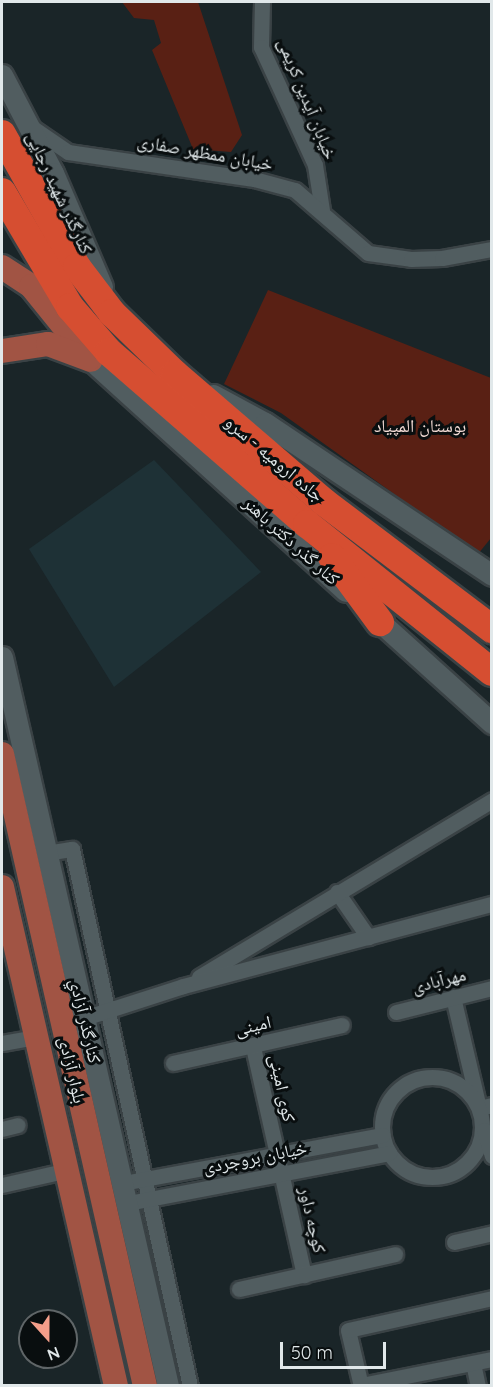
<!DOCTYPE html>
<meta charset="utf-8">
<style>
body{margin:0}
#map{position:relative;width:493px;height:1387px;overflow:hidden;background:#1a2528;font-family:Quicksand,"Noto Naskh Arabic",sans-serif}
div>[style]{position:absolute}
.built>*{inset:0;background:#1e3136}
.green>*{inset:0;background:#592014}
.roads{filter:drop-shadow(2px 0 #3a4245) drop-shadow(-2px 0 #3a4245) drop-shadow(0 2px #3a4245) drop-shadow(0 -2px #3a4245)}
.street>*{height:15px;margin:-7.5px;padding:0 7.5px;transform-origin:7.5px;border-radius:7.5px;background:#515d60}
.street>.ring{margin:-7.5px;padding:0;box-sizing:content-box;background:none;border:15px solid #515d60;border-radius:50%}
.secondary>*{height:21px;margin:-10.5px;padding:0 10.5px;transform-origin:10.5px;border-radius:10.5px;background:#515d60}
.primary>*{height:24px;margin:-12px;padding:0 12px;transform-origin:12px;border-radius:12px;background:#a15444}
.highway>*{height:28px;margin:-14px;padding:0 14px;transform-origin:14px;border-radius:14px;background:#d64e31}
span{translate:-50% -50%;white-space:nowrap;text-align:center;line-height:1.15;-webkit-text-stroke:6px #090e0f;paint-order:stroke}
.street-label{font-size:18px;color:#e1e8ea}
.park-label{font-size:18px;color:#f3dbd5}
.frame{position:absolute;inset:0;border:3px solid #e1e8ea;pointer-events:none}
.north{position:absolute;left:18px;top:1309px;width:60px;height:60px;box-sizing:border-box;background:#090e0f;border:2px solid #5f6567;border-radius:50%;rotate:159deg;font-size:16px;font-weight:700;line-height:24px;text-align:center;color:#e1e8ea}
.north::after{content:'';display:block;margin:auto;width:21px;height:27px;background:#f49e8a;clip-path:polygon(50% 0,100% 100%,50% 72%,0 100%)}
.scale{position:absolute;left:280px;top:1342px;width:106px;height:27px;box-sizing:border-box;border:3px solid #e1e8ea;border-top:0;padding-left:8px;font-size:18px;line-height:21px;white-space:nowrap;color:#e1e8ea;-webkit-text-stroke:4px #090e0f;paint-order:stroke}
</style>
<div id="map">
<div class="built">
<i style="clip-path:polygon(154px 460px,261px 572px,114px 687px,29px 549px)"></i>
</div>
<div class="green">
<i style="clip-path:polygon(122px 2px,198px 2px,242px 135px,231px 152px,193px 149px,152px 50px,161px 43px,154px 20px,134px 18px)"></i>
<i style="clip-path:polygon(268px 290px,491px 378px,491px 538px,478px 554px,281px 413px,224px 384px)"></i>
</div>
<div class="roads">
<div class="street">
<i style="left:262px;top:2px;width:45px;rotate:91.3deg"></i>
<i style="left:261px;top:47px;width:130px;rotate:65.4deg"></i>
<i style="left:315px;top:165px;width:46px;rotate:81.2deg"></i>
<i style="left:30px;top:126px;width:46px;rotate:34.4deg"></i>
<i style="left:68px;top:152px;width:188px;rotate:8.3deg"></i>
<i style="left:254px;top:179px;width:42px;rotate:15deg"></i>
<i style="left:295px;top:190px;width:96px;rotate:40.8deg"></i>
<i style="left:368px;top:253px;width:43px;rotate:7.9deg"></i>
<i style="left:411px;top:259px;width:31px;rotate:-2deg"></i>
<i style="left:442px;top:258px;width:51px;rotate:-10.2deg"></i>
<i style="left:46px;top:853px;width:26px;rotate:-9deg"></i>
<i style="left:72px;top:849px;width:550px;rotate:77.61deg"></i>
<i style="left:337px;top:892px;width:55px;rotate:55.4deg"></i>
<i style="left:199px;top:977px;width:342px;rotate:-31.1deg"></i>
<i style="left:453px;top:997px;width:114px;rotate:76.8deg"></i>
<i style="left:479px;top:1108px;width:13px;rotate:-13deg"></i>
<i style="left:396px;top:1012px;width:99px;rotate:-14deg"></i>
<i style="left:84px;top:1018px;width:104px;rotate:-17.9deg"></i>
<i style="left:183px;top:986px;width:320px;rotate:-14.9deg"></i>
<i style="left:2px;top:1043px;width:35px;rotate:-10deg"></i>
<i style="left:253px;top:1047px;width:234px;rotate:77.4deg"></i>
<i style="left:173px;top:1063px;width:173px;rotate:-12.7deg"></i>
<i class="ring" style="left:382px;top:1077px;width:85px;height:85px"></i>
<i style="left:2px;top:1129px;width:16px;rotate:-14deg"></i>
<i style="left:484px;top:1130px;width:27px;rotate:73deg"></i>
<i style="left:123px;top:1183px;width:264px;rotate:-10.5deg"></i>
<i style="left:2px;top:1185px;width:64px;rotate:-12.7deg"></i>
<i style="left:128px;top:1203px;width:266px;rotate:-10.8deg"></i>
<i style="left:454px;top:1242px;width:39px;rotate:-13deg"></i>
<i style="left:239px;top:1289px;width:160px;rotate:-12.6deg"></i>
<i style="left:473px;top:1363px;width:24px;rotate:78deg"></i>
<i style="left:361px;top:1385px;width:134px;rotate:-11.2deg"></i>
<i style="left:361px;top:1386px;width:57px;rotate:-103.1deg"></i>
<i style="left:348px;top:1330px;width:148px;rotate:-12.5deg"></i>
</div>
<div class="secondary">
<i style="left:2px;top:75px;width:110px;rotate:62.5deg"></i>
<i style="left:53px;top:173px;width:124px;rotate:66.7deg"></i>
<i style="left:91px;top:360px;width:344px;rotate:42.2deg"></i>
<i style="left:213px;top:395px;width:59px;rotate:28.3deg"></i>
<i style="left:265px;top:423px;width:273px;rotate:33.8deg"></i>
<i style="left:369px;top:612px;width:166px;rotate:42.1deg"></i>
<i style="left:2px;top:657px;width:748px;rotate:77.17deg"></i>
</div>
<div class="primary">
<i style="left:2px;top:267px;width:35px;rotate:33deg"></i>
<i style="left:31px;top:286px;width:95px;rotate:51deg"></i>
<i style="left:2px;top:351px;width:47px;rotate:-8.7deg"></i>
<i style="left:48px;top:344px;width:43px;rotate:20.6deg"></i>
<i style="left:2px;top:754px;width:648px;rotate:77.25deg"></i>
<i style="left:2px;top:887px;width:512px;rotate:77.13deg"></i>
</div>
<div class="highway">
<i style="left:2px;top:134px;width:153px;rotate:60.6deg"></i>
<i style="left:77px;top:267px;width:58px;rotate:52.7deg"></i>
<i style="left:112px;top:313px;width:88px;rotate:44.1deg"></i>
<i style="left:175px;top:374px;width:196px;rotate:40.7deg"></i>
<i style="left:324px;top:502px;width:211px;rotate:37.1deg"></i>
<i style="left:2px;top:192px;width:134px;rotate:59.4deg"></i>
<i style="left:70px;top:307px;width:60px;rotate:49.1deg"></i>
<i style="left:109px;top:352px;width:262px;rotate:41deg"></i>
<i style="left:307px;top:524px;width:237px;rotate:38.7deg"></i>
<i style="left:332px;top:557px;width:81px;rotate:53.6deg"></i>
</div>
</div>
<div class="street-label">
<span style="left:307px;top:99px;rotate:68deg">خیابان آیدین کریمی</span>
<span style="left:205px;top:153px;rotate:10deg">خیابان ممظهر صفاری</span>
<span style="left:59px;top:193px;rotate:65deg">کنارگذر شهید رجایی</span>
<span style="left:274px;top:459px;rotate:40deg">جاده ارومیه - سرو</span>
<span style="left:291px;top:541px;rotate:42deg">کنار گذر دکتر باهنر</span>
<span style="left:439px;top:981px;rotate:-14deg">مهرآبادی</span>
<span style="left:85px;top:1021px;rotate:77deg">کنارگذر آزادي</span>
<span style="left:253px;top:1026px;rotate:-13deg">امینی</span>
<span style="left:72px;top:1070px;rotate:77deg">بلوار آزادی</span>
<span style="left:282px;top:1088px;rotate:78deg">کوی امینی</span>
<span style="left:255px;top:1158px;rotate:-11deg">خیابان بروجردی</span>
<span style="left:312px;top:1220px;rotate:77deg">کوچه داور</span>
</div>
<div class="park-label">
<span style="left:420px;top:426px">بوستان المپیاد</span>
</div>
<div class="frame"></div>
<div class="north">N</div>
<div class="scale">50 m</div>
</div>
